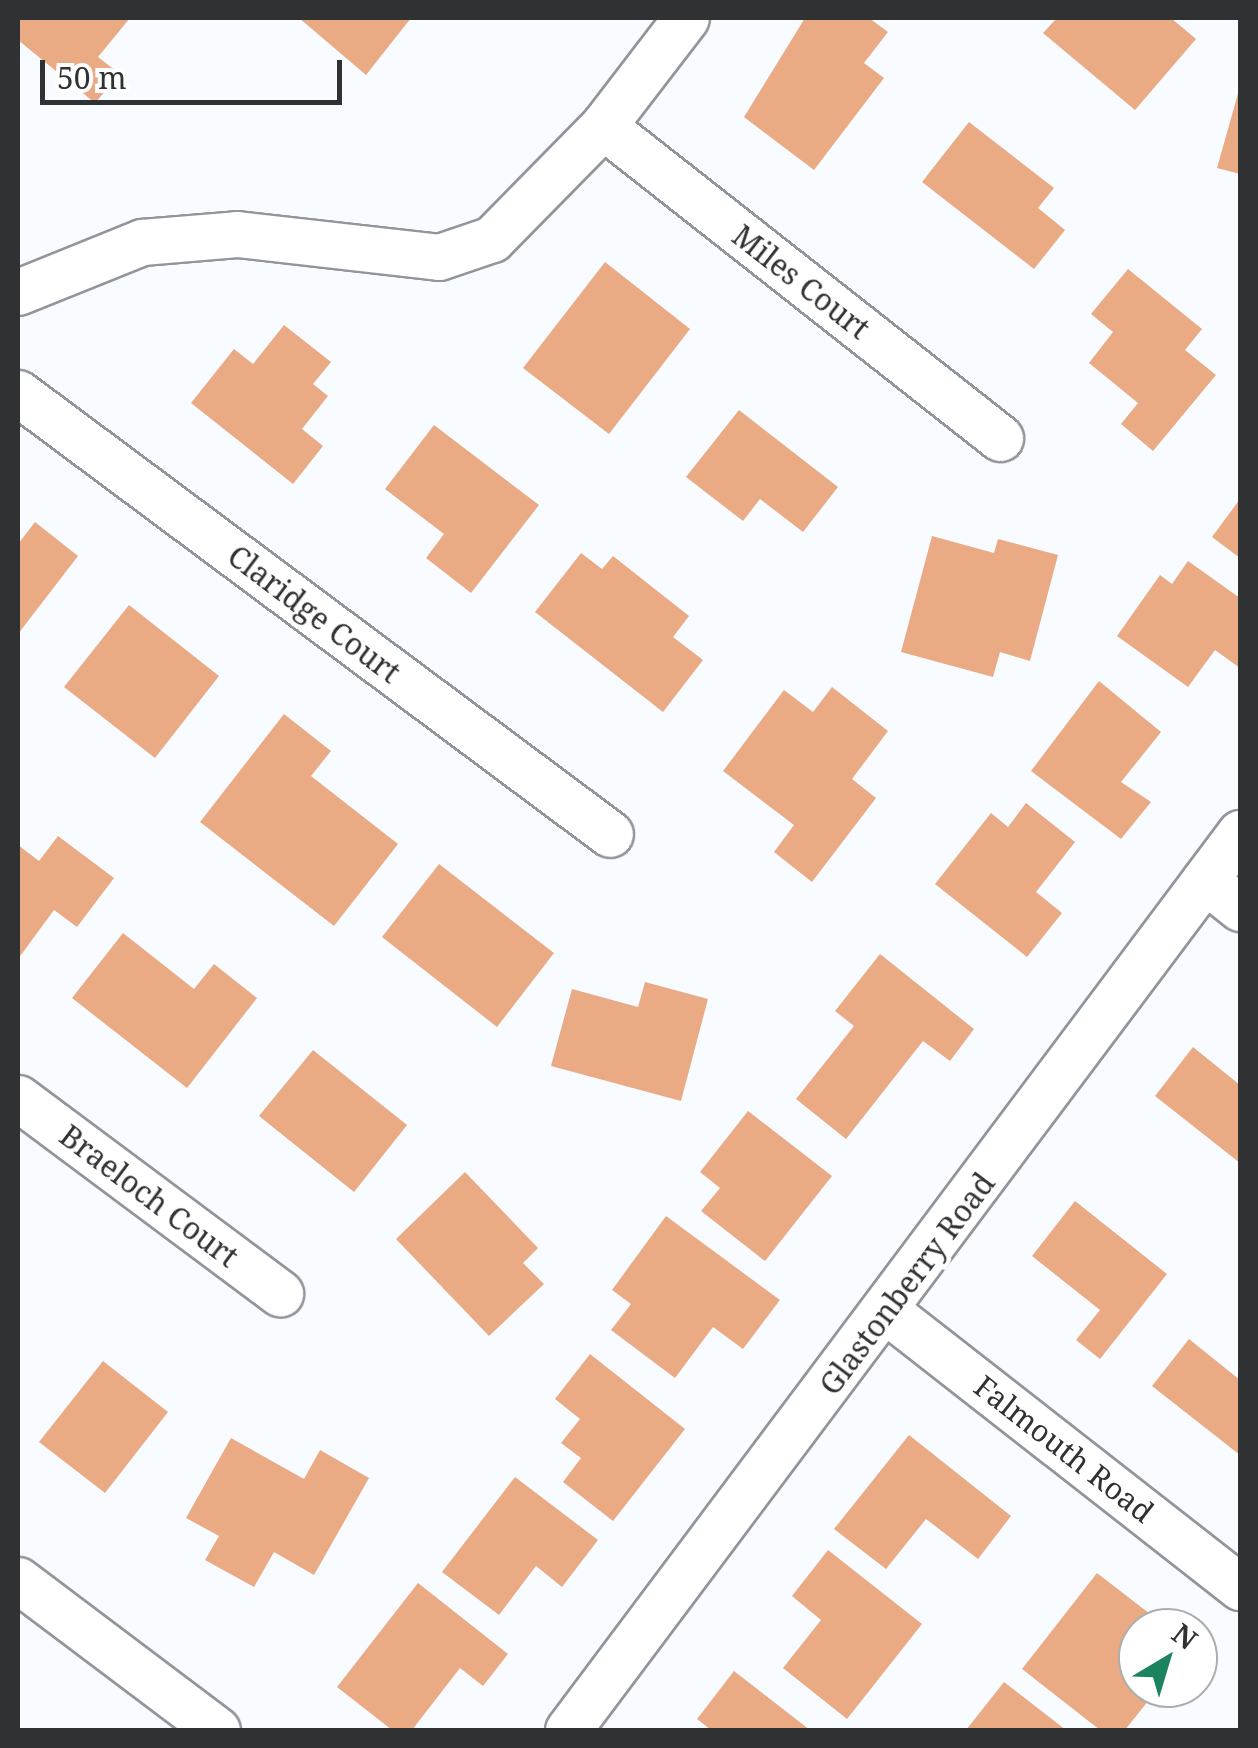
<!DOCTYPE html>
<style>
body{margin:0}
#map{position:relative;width:1258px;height:1748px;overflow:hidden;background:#f8fbff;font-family:"Noto Serif",serif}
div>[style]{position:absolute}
.building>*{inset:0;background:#eaab84}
.roads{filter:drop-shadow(2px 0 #92959a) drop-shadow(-2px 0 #92959a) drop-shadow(0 2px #92959a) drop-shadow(0 -2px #92959a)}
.minor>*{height:45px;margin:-22.5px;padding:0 22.5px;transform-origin:22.5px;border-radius:22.5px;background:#fff}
span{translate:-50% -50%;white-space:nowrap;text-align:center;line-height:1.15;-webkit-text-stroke:9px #fff;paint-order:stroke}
.street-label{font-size:30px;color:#303133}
.frame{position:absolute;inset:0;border:20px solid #303133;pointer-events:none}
.north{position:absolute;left:1118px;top:1608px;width:100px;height:100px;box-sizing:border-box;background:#fff;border:2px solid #acadad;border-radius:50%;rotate:38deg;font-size:28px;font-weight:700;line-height:40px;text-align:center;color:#303133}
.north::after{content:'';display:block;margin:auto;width:35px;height:45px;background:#1b835e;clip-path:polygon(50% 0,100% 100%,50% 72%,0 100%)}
.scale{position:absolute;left:40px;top:60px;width:302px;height:45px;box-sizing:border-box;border:5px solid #303133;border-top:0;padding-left:12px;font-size:30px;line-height:35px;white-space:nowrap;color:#303133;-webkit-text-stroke:8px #fff;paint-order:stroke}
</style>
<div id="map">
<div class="building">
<i style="clip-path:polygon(18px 18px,130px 18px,98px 57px,120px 74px,95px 103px,18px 40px)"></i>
<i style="clip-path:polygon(299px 18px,411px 18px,366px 75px)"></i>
<i style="clip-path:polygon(805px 18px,869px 18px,888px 32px,864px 63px,884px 78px,814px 170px,744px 117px)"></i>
<i style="clip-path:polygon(1057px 18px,1171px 18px,1196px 39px,1135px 110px,1043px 33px)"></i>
<i style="clip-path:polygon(1239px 90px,1240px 90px,1240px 174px,1217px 168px)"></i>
<i style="clip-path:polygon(969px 122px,1054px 188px,1038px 208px,1065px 230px,1034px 269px,922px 182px)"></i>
<i style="clip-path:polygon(605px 262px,690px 329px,609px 434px,523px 368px)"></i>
<i style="clip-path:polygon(1128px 269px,1202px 329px,1185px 350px,1216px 375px,1153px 451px,1121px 424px,1138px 403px,1089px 363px,1113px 332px,1091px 314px)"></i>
<i style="clip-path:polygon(284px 325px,331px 362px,313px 384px,328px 396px,302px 429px,323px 446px,293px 484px,191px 403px,234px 349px,253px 364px)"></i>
<i style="clip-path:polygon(739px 410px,838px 487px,803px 532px,760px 499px,743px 521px,686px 477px)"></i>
<i style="clip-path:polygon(434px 425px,539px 505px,471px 593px,426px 558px,444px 534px,385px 489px)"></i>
<i style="clip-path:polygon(1240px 499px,1240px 558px,1212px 537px)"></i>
<i style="clip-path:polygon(35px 522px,78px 556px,18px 634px,18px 544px)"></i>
<i style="clip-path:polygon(932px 536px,994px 553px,998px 539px,1058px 555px,1030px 661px,1000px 652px,993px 677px,901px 652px)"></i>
<i style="clip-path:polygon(581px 553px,602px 569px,613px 556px,689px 616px,673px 637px,703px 660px,663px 712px,535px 612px)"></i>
<i style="clip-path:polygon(1188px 561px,1240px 598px,1240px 668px,1215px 650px,1188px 687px,1117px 636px,1160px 575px,1172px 584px)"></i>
<i style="clip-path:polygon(129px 605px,219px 676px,155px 758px,64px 687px)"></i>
<i style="clip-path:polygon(1099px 681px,1161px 732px,1121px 782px,1151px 802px,1121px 839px,1031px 771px)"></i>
<i style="clip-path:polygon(832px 687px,888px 731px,852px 779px,876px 798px,812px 882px,774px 852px,794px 825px,723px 771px,784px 690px,813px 712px)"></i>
<i style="clip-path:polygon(284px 714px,331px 751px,311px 776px,398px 844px,334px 926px,200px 822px)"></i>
<i style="clip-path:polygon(1026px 803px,1075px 842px,1036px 892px,1062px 913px,1027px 957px,935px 884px,991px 813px,1008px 827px)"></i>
<i style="clip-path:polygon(58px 836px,114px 878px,77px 927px,54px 910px,18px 959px,18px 845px,39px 861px)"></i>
<i style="clip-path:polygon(439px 864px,554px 953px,497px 1027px,382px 937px)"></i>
<i style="clip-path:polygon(123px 933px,194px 989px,214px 964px,257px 998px,187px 1088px,72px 998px)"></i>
<i style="clip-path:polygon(880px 954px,974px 1029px,950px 1061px,923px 1041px,846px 1139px,796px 1099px,854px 1026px,835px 1011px)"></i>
<i style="clip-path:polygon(645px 982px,708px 999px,681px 1101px,551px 1066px,572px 989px,638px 1007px)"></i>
<i style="clip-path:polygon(1193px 1047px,1240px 1085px,1240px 1163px,1155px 1096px)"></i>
<i style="clip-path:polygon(313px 1050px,407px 1125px,354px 1192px,259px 1116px)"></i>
<i style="clip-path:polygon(748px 1111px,832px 1176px,765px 1261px,701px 1211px,720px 1188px,700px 1172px)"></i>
<i style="clip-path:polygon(465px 1172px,538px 1248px,523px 1263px,544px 1284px,489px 1336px,396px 1239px)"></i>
<i style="clip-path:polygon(1075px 1201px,1167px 1274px,1100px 1359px,1076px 1340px,1100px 1310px,1032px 1256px)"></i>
<i style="clip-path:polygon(666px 1216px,780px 1300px,743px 1349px,713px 1327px,675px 1378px,611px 1330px,631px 1304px,612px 1290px)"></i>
<i style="clip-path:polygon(1189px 1339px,1240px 1380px,1240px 1455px,1152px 1386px)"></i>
<i style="clip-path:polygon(590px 1354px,685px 1429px,613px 1521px,563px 1482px,581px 1458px,561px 1443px,580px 1419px,555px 1399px)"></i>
<i style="clip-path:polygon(103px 1361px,168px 1412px,105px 1493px,39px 1442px)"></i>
<i style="clip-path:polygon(909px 1435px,1011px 1516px,978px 1559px,926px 1519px,886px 1569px,834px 1529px)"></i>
<i style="clip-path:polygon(231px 1438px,304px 1479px,320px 1450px,369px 1478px,314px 1575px,274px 1552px,254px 1587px,205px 1560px,219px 1536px,186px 1518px)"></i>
<i style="clip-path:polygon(515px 1477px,598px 1540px,562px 1587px,536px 1566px,499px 1615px,442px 1572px)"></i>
<i style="clip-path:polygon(828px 1550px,922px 1624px,847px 1719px,783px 1668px,821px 1620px,792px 1596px)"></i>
<i style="clip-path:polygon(1097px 1573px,1163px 1624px,1138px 1628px,1138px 1657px,1125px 1673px,1153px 1695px,1125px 1730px,1100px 1730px,1022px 1669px)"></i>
<i style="clip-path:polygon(418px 1583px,508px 1654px,483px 1686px,460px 1668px,412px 1730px,392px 1730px,337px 1687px)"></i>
<i style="clip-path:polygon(734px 1671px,810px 1730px,711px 1730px,697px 1719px)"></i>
<i style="clip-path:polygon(1004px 1682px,1066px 1730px,966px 1730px)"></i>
</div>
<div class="roads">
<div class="minor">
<i style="left:603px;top:126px;width:505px;rotate:38.16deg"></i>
<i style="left:18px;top:292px;width:134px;rotate:-22deg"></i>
<i style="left:142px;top:242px;width:95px;rotate:-4.8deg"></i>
<i style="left:237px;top:234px;width:203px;rotate:6.5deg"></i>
<i style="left:439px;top:257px;width:56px;rotate:-18.8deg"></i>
<i style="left:492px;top:239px;width:158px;rotate:-45.5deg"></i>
<i style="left:603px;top:126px;width:136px;rotate:-52.5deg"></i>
<i style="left:18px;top:393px;width:738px;rotate:36.68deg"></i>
<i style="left:1205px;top:880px;width:45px;rotate:38.7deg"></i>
<i style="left:18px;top:1098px;width:327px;rotate:36.7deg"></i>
<i style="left:888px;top:1312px;width:447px;rotate:38deg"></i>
<i style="left:18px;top:1580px;width:249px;rotate:37deg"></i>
<i style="left:568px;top:1730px;width:1121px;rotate:-53.16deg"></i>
</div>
</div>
<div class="street-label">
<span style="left:801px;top:282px;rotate:38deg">Miles Court</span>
<span style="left:314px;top:614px;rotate:37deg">Claridge Court</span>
<span style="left:149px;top:1196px;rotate:37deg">Braeloch Court</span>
<span style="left:907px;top:1284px;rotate:-53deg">Glastonberry Road</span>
<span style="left:1064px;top:1449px;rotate:38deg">Falmouth Road</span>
</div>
<div class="frame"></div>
<div class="north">N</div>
<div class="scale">50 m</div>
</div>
